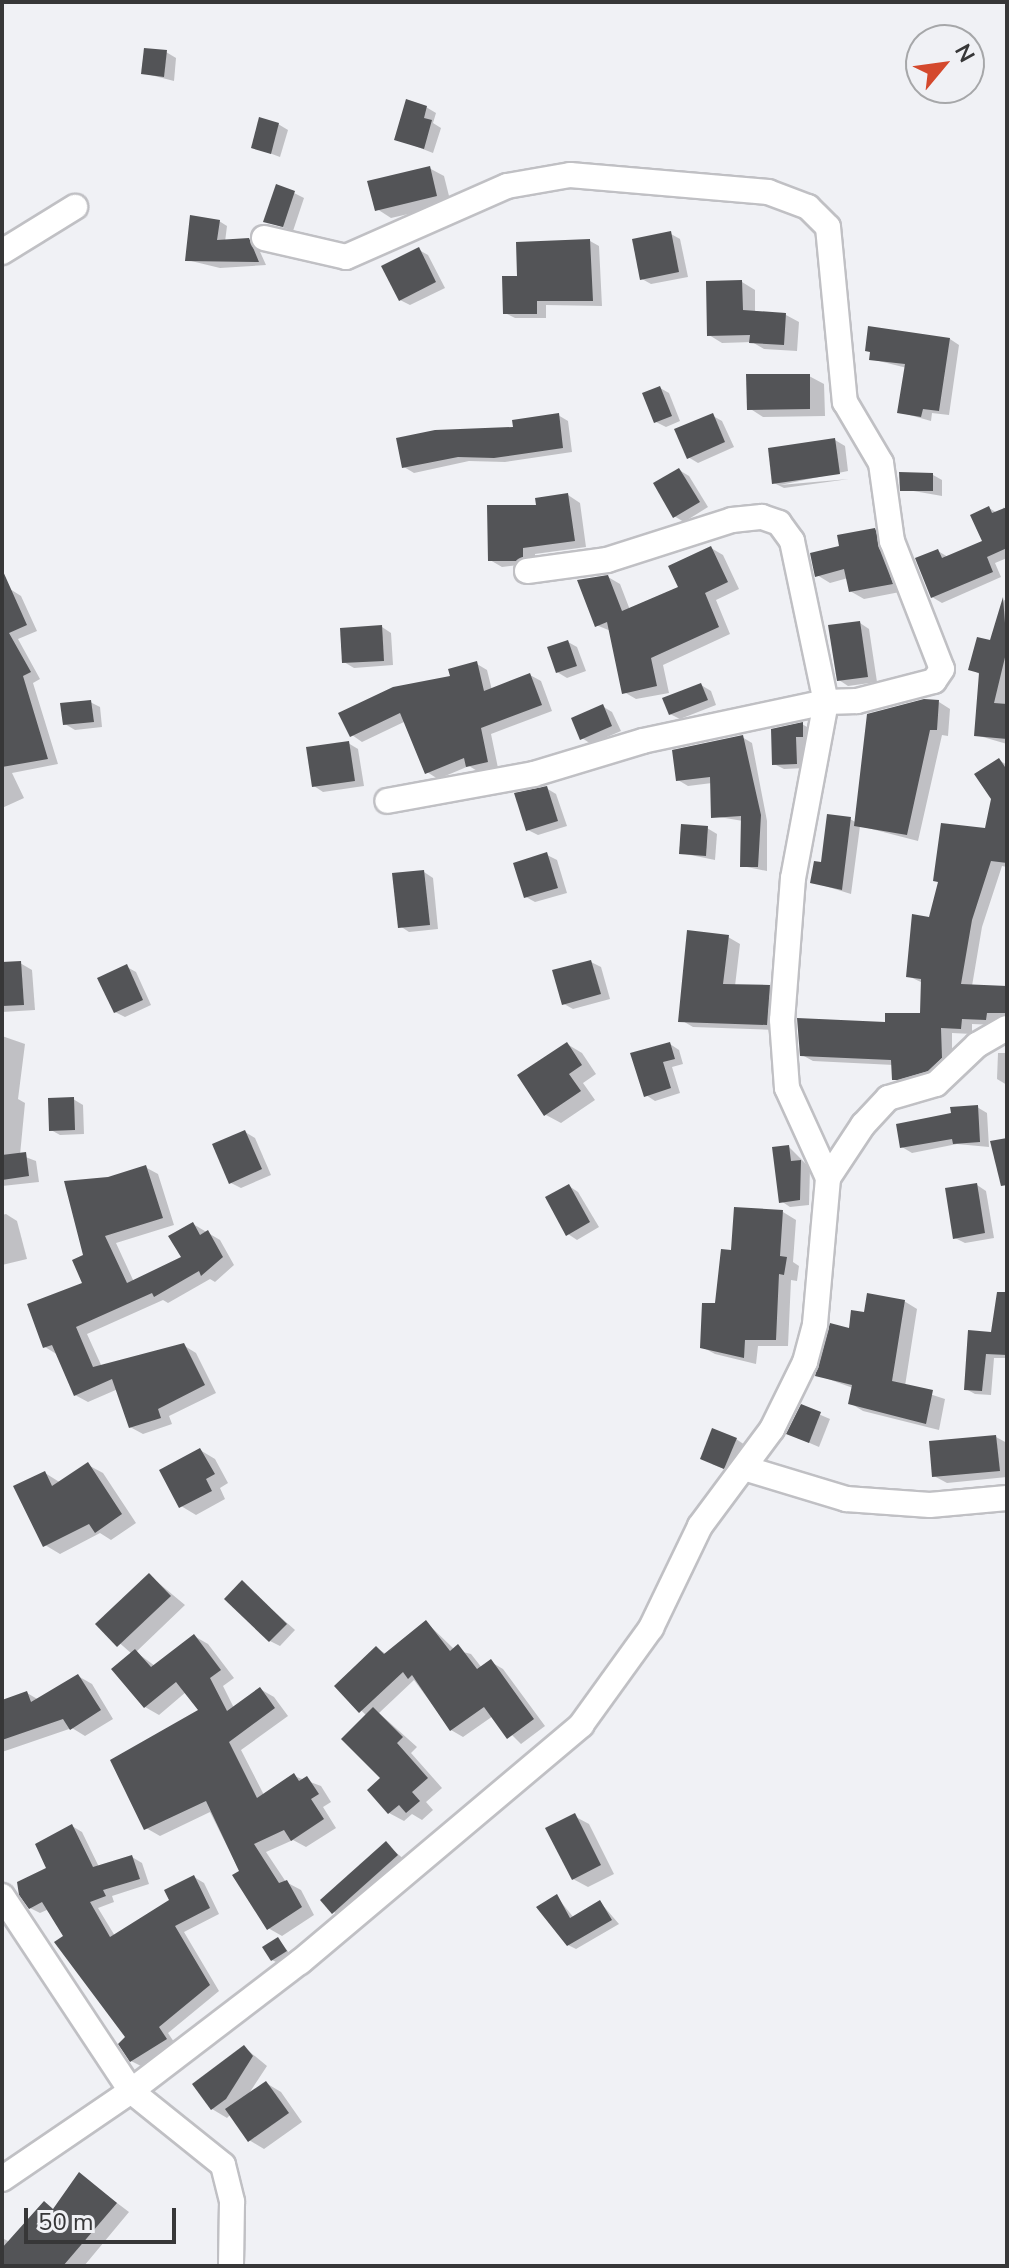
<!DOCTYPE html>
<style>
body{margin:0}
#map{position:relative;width:1009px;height:2268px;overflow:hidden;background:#f0f1f5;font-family:"Nunito Sans",sans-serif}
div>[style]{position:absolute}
.shadow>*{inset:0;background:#0003}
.building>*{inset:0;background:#535457}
.roads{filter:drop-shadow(2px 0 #c0c0c4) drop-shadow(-2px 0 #c0c0c4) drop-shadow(0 2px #c0c0c4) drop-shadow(0 -2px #c0c0c4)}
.minor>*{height:24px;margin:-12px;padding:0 12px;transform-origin:12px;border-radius:12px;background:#fff}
span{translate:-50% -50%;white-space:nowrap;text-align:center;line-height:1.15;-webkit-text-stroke:8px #f0f1f5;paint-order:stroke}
.frame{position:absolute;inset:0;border:4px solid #373738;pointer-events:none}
.north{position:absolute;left:905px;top:24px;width:80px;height:80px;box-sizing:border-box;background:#f0f1f5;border:2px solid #a6a7a9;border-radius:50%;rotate:61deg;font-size:22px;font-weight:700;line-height:32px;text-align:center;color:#373738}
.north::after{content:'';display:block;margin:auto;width:28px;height:36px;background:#d4492d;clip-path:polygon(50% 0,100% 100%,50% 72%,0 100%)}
.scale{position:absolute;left:24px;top:2208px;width:152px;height:36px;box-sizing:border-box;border:4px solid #373738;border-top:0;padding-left:10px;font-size:24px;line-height:28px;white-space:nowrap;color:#373738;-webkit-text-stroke:6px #f0f1f5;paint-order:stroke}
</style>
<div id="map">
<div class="shadow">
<i style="clip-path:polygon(166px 52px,176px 58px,174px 81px,143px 73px)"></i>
<i style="clip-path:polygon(426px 107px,436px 113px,433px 123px,441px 128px,433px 153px,397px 139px)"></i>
<i style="clip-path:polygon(278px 124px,288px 130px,280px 157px,253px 147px)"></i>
<i style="clip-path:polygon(429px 168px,444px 176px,451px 204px,391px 218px,377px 209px)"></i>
<i style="clip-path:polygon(294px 193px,304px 198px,293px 231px,265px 221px)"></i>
<i style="clip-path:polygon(219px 221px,227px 226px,225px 242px,257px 245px,266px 265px,220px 268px,187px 260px)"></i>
<i style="clip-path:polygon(671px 234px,680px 239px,688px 277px,651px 284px,642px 279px)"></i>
<i style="clip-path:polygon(590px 241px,599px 246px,602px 306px,546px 305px,546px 318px,515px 318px,505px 313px,520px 278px)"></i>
<i style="clip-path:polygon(419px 250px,428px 255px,445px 288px,410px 305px,400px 300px)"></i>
<i style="clip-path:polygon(742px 282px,755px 290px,755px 313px,786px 315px,799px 322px,797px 351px,764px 349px,752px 342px,722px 343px,709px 335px)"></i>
<i style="clip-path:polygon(950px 339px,959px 345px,949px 415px,932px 413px,931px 421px,899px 412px,907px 368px,871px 359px)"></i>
<i style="clip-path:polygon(809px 376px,824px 384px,825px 416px,763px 417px,749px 408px)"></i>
<i style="clip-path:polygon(660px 388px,669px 393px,680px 421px,666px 427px,656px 422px)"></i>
<i style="clip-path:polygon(558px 415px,568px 421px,572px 452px,505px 462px,469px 461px,414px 473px,404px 467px)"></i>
<i style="clip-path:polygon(713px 416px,722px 421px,734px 447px,698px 463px,688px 457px)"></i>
<i style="clip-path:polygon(835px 440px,845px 446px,848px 471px,780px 485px,849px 479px,784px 488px,774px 483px)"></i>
<i style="clip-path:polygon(679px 470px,689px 476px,708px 507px,684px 522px,674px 516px)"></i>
<i style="clip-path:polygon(933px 475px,942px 480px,942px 496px,902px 489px)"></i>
<i style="clip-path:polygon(568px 495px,580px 503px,586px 547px,535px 554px,535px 563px,502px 567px,490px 560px,538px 507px)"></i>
<i style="clip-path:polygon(1004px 507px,1007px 558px,995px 563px,1001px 577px,942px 603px,932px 597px,938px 551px,948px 557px,985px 542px,989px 508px,999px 514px)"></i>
<i style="clip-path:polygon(875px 530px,888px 538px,905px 591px,864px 599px,850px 591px,848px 578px,830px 583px,817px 575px,842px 547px)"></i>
<i style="clip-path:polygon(711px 548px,723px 555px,739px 589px,716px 600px,730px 634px,663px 665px,669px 693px,636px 699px,624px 692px,611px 631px,596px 625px,608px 577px,620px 584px,630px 610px,681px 588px)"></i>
<i style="clip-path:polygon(10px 589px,21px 596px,37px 631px,18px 639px,40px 679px,33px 683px,58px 764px,12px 773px,24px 798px,2px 808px,2px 593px)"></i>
<i style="clip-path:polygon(1004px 600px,1007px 601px,1007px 744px,976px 735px,981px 675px,971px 669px,991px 642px)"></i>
<i style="clip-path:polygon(860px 623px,869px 629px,877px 682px,848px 686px,839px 680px)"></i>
<i style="clip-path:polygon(382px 627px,391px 633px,393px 665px,354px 668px,344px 662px)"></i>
<i style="clip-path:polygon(568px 642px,577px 647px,586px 671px,567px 678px,557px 672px)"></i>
<i style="clip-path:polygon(477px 664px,487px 670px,492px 690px,530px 675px,541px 681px,552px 711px,491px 734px,498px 768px,479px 772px,469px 766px,438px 779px,427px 772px,406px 721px,362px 742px,352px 735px)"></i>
<i style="clip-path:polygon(701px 685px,711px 691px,716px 705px,680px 719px,670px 714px)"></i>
<i style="clip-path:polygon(90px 702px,100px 707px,102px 727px,75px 730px,65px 724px)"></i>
<i style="clip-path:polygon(939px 702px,950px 709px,948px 736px,942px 735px,918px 841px,860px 826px,851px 894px,812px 882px,850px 819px,857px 823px)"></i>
<i style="clip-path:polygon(602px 706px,612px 712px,621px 731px,591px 744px,582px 738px)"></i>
<i style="clip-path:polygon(802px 724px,812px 730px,812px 741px,805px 742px,806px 768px,784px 769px,774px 764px)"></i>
<i style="clip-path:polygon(742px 737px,752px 743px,767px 821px,767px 871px,742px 866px,743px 821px,713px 816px,712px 783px,688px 786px,678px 780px)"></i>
<i style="clip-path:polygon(348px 743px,358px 749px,364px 786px,323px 792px,314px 786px)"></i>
<i style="clip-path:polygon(999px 760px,1007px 765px,1007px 867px,1002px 866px,982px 927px,972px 986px,1007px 987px,1007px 1018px,997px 1018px,997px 1025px,972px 1024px,972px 1034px,952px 1033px,952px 1064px,905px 1085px,894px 1079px,894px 1065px,813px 1061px,802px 1055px,922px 1015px,923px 983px,908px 976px,931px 919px,987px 831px)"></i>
<i style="clip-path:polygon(546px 788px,556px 794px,567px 826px,538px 835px,528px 830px)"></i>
<i style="clip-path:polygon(707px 828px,717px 834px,715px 860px,681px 853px)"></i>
<i style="clip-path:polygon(547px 855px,557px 860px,567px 893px,535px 902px,526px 897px)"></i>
<i style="clip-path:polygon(424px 872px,433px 878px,438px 929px,409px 932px,400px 926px)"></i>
<i style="clip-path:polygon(728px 937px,740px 944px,735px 986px,769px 987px,781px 994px,779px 1030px,693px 1027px,681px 1020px)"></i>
<i style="clip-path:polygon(591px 962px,601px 967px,610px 999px,573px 1009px,564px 1004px)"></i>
<i style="clip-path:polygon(20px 963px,32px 970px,35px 1010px,2px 1012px,2px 964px)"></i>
<i style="clip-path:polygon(127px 967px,136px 972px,151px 1005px,125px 1017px,115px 1012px)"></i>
<i style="clip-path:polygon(2px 1036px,25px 1044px,18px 1099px,25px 1103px,20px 1155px,36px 1161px,39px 1182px,2px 1186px)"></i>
<i style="clip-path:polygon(567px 1044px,582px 1053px,596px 1074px,583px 1083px,595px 1100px,561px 1123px,546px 1115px)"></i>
<i style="clip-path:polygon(670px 1044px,679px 1050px,683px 1064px,672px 1067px,680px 1093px,655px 1101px,646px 1095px)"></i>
<i style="clip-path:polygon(998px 1053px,1007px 1053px,1007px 1085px,997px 1079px)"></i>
<i style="clip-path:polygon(73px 1099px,83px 1105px,84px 1134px,60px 1135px,51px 1130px)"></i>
<i style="clip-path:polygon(977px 1107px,987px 1113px,989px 1147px,957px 1144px,912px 1153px,902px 1147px)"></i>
<i style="clip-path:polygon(245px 1132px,255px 1138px,271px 1175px,241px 1188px,231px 1183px)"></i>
<i style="clip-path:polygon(789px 1147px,810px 1168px,809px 1205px,790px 1207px,781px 1201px)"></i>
<i style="clip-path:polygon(145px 1167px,158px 1174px,174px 1225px,116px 1243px,134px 1282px,183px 1258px,193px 1224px,220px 1240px,234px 1265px,215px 1282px,210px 1279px,168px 1303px,163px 1300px,87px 1334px,102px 1367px,183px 1345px,196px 1353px,216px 1393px,169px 1416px,172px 1424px,143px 1434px,130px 1427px,118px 1389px,88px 1402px,75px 1395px,58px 1355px,45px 1347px,85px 1284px,85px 1256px,108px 1179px)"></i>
<i style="clip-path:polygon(977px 1185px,986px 1191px,994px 1238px,965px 1243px,955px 1238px)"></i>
<i style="clip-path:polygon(569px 1186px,578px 1192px,599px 1227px,577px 1240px,568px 1234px)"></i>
<i style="clip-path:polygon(783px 1212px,796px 1220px,793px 1262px,799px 1266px,797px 1281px,791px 1280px,788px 1346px,758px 1346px,756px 1364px,715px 1354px,702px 1347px,733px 1252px)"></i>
<i style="clip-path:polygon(6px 1214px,17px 1221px,27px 1259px,2px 1265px,2px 1215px)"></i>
<i style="clip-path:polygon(1007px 1296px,1007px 1358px,994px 1358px,991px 1395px,975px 1394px,966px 1389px)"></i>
<i style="clip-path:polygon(904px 1301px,917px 1309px,905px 1386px,945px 1399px,939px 1430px,863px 1411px,850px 1403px,853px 1388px,817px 1375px,866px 1315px)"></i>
<i style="clip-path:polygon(802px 1407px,830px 1419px,819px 1447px,798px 1438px)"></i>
<i style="clip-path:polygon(996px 1437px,1007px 1443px,1007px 1477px,947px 1483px,934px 1476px)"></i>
<i style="clip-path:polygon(736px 1439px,745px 1445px,734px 1473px,712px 1464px)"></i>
<i style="clip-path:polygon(200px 1450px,215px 1459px,228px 1483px,220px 1488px,225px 1499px,196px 1515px,181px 1506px)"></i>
<i style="clip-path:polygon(88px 1465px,103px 1473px,136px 1523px,111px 1540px,100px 1533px,60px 1554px,45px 1545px,45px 1473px,61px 1483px)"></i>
<i style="clip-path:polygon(149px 1575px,185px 1605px,136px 1652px,155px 1666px,194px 1636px,208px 1644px,234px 1678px,223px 1686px,234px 1708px,260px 1689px,274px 1697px,288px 1716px,241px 1750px,264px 1795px,294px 1776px,321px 1786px,331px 1802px,323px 1807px,336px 1828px,306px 1847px,293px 1840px,266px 1852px,286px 1882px,301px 1890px,314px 1915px,282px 1936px,268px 1928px,210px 1812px,160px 1836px,146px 1828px,201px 1711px,186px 1692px,159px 1715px,145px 1707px,132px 1654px,98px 1624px)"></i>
<i style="clip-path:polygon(242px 1583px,295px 1630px,280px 1646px,270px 1641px)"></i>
<i style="clip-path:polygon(426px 1622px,455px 1650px,471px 1654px,482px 1668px,491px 1662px,503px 1669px,545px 1726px,521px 1744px,493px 1716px,463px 1737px,451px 1730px,414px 1680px,379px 1713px,417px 1747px,411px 1753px,442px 1788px,426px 1802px,433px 1810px,422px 1820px,412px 1814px,404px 1821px,389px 1813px,367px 1716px,336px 1686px,377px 1648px,386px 1654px)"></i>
<i style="clip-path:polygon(78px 1676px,92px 1684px,113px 1719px,85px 1736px,72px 1728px,2px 1752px,2px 1702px,27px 1693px,39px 1700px)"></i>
<i style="clip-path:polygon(574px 1816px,589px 1824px,614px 1874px,588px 1887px,573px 1879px)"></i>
<i style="clip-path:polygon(72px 1826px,82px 1832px,99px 1867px,132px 1857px,142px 1863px,149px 1884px,112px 1896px,114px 1902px,98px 1908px,115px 1936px,172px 1901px,194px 1877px,204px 1883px,219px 1914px,184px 1932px,219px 1991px,168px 2033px,176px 2045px,141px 2066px,131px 2061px,128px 2037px,56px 1943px,66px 1937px,49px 1909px,40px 1913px,30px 1908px)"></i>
<i style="clip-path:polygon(386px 1844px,406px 1861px,343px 1918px,334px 1912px)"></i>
<i style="clip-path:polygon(557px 1897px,574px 1918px,600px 1902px,619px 1924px,576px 1949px,568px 1945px)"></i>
<i style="clip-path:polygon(278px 1939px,290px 1954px,276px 1962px,272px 1960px)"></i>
<i style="clip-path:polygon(245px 2048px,267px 2066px,248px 2095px,266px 2083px,281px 2092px,302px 2122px,264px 2149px,249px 2140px,231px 2114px,227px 2118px,212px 2109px)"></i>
<i style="clip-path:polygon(80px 2175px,129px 2212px,84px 2266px,2px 2266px,2px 2238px,10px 2242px,55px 2210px)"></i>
</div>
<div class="building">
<i style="clip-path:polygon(144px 48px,167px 50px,164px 77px,141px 74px)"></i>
<i style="clip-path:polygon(406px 99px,427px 106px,424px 118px,432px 120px,424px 149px,394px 140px)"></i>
<i style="clip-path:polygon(259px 117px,279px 123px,271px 154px,251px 148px)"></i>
<i style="clip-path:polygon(430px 166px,437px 196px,375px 211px,367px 181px)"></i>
<i style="clip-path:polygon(276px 184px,295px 191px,283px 227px,263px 222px)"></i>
<i style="clip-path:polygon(190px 215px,220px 220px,217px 240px,249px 238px,259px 262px,185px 261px)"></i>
<i style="clip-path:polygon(671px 231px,679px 272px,640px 280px,632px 239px)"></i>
<i style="clip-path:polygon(590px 239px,593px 301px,537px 301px,537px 314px,503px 314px,502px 276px,517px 276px,516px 242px)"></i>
<i style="clip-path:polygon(419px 247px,436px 282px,399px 301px,381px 266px)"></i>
<i style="clip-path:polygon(742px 280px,743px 310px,786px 313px,784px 345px,749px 343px,750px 335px,707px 336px,706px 281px)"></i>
<i style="clip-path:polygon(868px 326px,950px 338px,939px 411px,923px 409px,921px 417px,897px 413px,905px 364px,869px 360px,870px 352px,865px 351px)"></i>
<i style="clip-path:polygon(746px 374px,810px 374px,810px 409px,747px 410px)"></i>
<i style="clip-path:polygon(660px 386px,672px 416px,654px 423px,642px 393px)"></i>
<i style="clip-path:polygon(559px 413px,563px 448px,494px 458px,458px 457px,402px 468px,396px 438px,435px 430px,513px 427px,512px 420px)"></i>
<i style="clip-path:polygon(713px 413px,725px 442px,687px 459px,674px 429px)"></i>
<i style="clip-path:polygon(835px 438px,840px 474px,772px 484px,768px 448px)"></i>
<i style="clip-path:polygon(679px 468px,700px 502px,673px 518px,653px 483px)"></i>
<i style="clip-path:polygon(899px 472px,933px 473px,933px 491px,900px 491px)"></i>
<i style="clip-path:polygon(568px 493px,575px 541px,523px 548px,523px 557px,516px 561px,488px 561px,487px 505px,536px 505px,535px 498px)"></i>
<i style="clip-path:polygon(989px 506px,992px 513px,1007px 507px,1007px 548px,987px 557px,993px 572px,931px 598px,915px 558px,938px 549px,942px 558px,982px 541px,970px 515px)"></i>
<i style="clip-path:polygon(875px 528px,893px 584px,849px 592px,844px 569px,815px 577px,810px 553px,839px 546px,837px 535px)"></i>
<i style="clip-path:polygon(711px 546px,728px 582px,705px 593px,719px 627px,651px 658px,657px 686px,622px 694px,607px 622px,595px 627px,577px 580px,608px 575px,622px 611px,678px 587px,668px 566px)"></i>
<i style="clip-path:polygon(2px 569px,27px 625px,9px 633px,31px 672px,23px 676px,48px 759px,2px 767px)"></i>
<i style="clip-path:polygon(1003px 597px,1007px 649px,994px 703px,1007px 704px,1007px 739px,974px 736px,979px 673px,968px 670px,977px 637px,990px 640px)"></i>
<i style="clip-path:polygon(860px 621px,868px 677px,837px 681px,828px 625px)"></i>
<i style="clip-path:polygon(382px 625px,384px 661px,342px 663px,340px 628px)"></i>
<i style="clip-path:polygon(568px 640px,577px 666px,556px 673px,547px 647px)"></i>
<i style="clip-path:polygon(477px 661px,484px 691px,530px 673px,542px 705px,481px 728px,488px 762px,466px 767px,464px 758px,425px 774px,400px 713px,350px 737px,338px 713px,393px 687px,450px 676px,448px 669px)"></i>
<i style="clip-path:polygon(701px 683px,708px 700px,669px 715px,662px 698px)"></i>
<i style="clip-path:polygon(924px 699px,939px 700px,937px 730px,930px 730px,907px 835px,854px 826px,867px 714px)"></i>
<i style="clip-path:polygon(91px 700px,94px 722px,63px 725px,60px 703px)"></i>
<i style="clip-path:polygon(603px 704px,612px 726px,580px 740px,571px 718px)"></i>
<i style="clip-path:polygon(803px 722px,803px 737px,796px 737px,797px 764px,772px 765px,771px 729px)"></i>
<i style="clip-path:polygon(743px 735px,761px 815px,758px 867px,740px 867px,741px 816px,711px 818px,710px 777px,676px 781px,672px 750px)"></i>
<i style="clip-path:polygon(349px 741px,355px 781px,312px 787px,306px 747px)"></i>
<i style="clip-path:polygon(999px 758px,1007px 770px,1007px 863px,991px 861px,972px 920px,961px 984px,1007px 986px,1007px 1013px,987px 1013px,986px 1020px,962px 1019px,961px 1029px,941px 1028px,942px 1058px,928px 1071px,897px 1080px,892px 1080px,891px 1060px,800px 1056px,797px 1018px,885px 1022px,885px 1013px,920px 1013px,921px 979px,906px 977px,912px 914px,929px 917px,938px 882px,933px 881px,941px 823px,985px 828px,991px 799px,974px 774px)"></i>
<i style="clip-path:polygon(547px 786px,558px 821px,526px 831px,514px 793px)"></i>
<i style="clip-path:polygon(827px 814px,851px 817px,842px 890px,810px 883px,814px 861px,821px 862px)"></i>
<i style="clip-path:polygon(681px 824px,708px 826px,706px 856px,679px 854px)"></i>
<i style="clip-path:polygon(547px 852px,558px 888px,524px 898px,513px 863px)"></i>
<i style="clip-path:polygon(424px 870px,430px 925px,398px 928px,392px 873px)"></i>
<i style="clip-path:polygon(687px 930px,729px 935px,723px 984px,770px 985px,767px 1025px,678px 1022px)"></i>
<i style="clip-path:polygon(591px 960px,601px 994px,562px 1005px,552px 970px)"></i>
<i style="clip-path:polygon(21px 961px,24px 1005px,2px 1006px,2px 962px)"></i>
<i style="clip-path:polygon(127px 964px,143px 1000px,114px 1013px,97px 978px)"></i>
<i style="clip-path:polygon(567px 1042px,582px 1065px,569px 1074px,581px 1091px,544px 1116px,517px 1075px)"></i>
<i style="clip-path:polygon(670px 1042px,675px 1059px,663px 1062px,671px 1088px,644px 1097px,630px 1053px)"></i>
<i style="clip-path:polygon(74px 1097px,75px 1130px,49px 1131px,48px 1098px)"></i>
<i style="clip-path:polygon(978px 1105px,980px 1142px,953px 1144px,952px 1139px,900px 1148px,896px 1124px,951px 1113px,950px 1107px)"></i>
<i style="clip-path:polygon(245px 1130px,262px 1169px,229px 1184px,212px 1144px)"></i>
<i style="clip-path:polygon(1007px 1138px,1007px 1185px,1001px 1186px,990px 1141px)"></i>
<i style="clip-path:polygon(789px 1145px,791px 1161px,801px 1160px,800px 1200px,779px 1203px,772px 1147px)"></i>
<i style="clip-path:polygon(26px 1152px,29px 1176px,2px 1180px,2px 1155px)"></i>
<i style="clip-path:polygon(146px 1165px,163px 1218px,105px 1236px,127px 1283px,181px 1257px,168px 1236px,193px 1222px,200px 1235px,208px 1230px,223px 1257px,201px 1276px,199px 1271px,154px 1297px,152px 1293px,76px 1327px,93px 1367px,184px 1343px,205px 1385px,158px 1409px,161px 1418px,129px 1428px,112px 1379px,74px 1396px,52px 1345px,43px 1348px,27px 1304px,82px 1283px,72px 1260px,83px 1255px,64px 1181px,108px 1177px)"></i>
<i style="clip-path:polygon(977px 1183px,985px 1233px,953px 1239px,945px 1188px)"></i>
<i style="clip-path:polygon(569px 1184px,590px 1222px,566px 1236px,545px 1197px)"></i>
<i style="clip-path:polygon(734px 1207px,783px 1210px,780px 1256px,787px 1257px,784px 1275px,779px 1274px,776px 1340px,745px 1340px,744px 1358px,700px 1348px,702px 1303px,715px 1303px,721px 1249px,731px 1250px)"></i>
<i style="clip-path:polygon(997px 1292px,1007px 1292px,1007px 1355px,986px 1354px,982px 1391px,964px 1390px,968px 1330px,991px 1332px)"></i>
<i style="clip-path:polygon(867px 1293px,905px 1300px,892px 1381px,933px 1390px,926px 1424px,848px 1404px,852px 1385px,815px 1376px,830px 1323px,849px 1328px,851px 1310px,864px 1312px)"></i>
<i style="clip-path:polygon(801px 1404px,821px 1412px,809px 1443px,786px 1434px)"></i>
<i style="clip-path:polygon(712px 1428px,737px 1438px,724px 1469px,700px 1459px)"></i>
<i style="clip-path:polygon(996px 1435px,1000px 1471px,932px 1477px,929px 1441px)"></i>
<i style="clip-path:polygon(200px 1448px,215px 1474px,206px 1479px,212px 1491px,179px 1508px,159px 1470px)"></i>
<i style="clip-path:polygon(88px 1462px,122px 1514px,95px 1533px,89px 1524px,43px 1547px,13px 1486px,45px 1471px,52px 1486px)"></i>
<i style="clip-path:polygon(149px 1573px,171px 1596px,117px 1647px,95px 1624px)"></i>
<i style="clip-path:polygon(242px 1580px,287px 1624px,269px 1642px,224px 1599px)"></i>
<i style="clip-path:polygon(426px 1620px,450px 1651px,458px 1644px,477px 1669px,491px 1659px,534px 1719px,507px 1739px,484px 1707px,450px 1731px,412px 1675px,408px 1679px,403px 1672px,359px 1713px,334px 1686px,376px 1646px,384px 1654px)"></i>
<i style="clip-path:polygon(194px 1634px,221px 1670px,210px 1678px,227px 1711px,260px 1687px,275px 1708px,229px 1742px,257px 1798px,294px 1773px,299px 1781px,307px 1776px,319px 1794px,311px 1799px,324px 1819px,291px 1841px,284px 1830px,254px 1844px,279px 1883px,287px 1880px,302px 1907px,267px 1930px,232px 1875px,239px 1871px,206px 1801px,144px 1830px,110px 1760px,198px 1710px,176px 1682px,144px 1708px,111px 1669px,135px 1649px,151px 1667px)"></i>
<i style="clip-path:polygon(78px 1674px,101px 1710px,70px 1730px,63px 1719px,2px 1740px,2px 1700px,27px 1691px,31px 1702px)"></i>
<i style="clip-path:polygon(373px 1707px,403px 1737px,397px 1743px,428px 1778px,412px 1792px,420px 1801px,406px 1813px,399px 1805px,388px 1814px,367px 1790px,380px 1778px,341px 1739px)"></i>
<i style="clip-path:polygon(575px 1813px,601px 1865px,572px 1880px,545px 1828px)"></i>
<i style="clip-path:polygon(72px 1824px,93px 1867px,132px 1855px,140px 1879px,103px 1890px,106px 1896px,90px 1902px,110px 1937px,169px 1900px,164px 1890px,194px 1875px,210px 1908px,175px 1926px,210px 1985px,159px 2027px,167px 2039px,130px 2062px,118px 2044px,125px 2037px,54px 1942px,63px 1936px,42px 1902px,29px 1909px,19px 1895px,17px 1882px,46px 1868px,35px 1844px)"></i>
<i style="clip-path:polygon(386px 1841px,398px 1855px,332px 1914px,320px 1900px)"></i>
<i style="clip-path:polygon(557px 1894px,570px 1918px,600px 1900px,612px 1920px,567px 1946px,536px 1907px)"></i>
<i style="clip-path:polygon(278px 1937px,287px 1951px,271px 1961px,262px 1947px)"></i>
<i style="clip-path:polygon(244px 2045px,253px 2056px,226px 2099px,211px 2110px,192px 2084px)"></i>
<i style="clip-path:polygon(266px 2081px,289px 2113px,248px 2142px,225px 2109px)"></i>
<i style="clip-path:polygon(79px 2172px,117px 2203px,63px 2266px,2px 2266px,2px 2248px,44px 2201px,53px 2209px)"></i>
</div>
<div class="roads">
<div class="minor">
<i style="left:264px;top:238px;width:84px;rotate:13deg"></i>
<i style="left:346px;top:257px;width:176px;rotate:-23.8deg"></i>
<i style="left:507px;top:186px;width:64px;rotate:-9.9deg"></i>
<i style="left:570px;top:175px;width:199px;rotate:4.9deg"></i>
<i style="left:768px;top:192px;width:43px;rotate:20.6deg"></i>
<i style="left:808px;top:207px;width:28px;rotate:45deg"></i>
<i style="left:828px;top:227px;width:176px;rotate:84.5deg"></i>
<i style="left:845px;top:402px;width:71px;rotate:59.5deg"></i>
<i style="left:881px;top:463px;width:79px;rotate:82deg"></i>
<i style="left:892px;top:541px;width:137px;rotate:68.7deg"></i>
<i style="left:942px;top:669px;width:14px;rotate:124deg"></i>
<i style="left:934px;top:681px;width:80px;rotate:165.4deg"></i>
<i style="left:857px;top:701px;width:31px;rotate:178deg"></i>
<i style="left:826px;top:702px;width:187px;rotate:168deg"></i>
<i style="left:643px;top:741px;width:114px;rotate:163.2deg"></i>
<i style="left:534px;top:774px;width:149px;rotate:169.6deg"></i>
<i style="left:2px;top:252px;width:86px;rotate:-31.7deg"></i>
<i style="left:527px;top:571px;width:81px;rotate:-7.8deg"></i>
<i style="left:607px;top:560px;width:131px;rotate:-17.7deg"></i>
<i style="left:732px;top:520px;width:30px;rotate:-6deg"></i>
<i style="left:762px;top:517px;width:18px;rotate:19deg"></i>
<i style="left:779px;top:523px;width:22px;rotate:54deg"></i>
<i style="left:792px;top:541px;width:165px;rotate:78.1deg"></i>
<i style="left:826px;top:702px;width:179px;rotate:100.6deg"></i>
<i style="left:793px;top:878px;width:142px;rotate:94.4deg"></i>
<i style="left:782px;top:1020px;width:68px;rotate:85.8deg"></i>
<i style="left:787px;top:1088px;width:99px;rotate:65.5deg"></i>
<i style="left:744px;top:1468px;width:107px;rotate:16.9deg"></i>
<i style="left:846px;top:1499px;width:84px;rotate:4.1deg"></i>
<i style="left:930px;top:1505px;width:77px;rotate:-5.2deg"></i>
<i style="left:2px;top:1896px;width:234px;rotate:56.5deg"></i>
<i style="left:131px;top:2091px;width:118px;rotate:38.8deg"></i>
<i style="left:223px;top:2165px;width:38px;rotate:76deg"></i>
<i style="left:232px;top:2202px;width:64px;rotate:90.9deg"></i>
<i style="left:2px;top:2179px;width:156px;rotate:-34.3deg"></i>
<i style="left:131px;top:2091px;width:213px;rotate:-37.4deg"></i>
<i style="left:300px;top:1962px;width:368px;rotate:-40.1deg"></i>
<i style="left:581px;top:1725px;width:120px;rotate:-54.2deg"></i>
<i style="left:651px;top:1628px;width:113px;rotate:-64.3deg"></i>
<i style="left:700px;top:1526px;width:121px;rotate:-53.4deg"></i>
<i style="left:772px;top:1429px;width:75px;rotate:-63.8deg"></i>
<i style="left:805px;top:1362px;width:39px;rotate:-75deg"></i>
<i style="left:815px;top:1324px;width:147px;rotate:-84.9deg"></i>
<i style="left:828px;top:1178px;width:64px;rotate:-56.6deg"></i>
<i style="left:863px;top:1125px;width:37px;rotate:-47deg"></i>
<i style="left:888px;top:1098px;width:50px;rotate:-16.3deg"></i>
<i style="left:936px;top:1084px;width:57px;rotate:-43.6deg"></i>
<i style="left:977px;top:1045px;width:34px;rotate:-30deg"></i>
</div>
</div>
<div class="frame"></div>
<div class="north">N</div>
<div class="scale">50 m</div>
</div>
